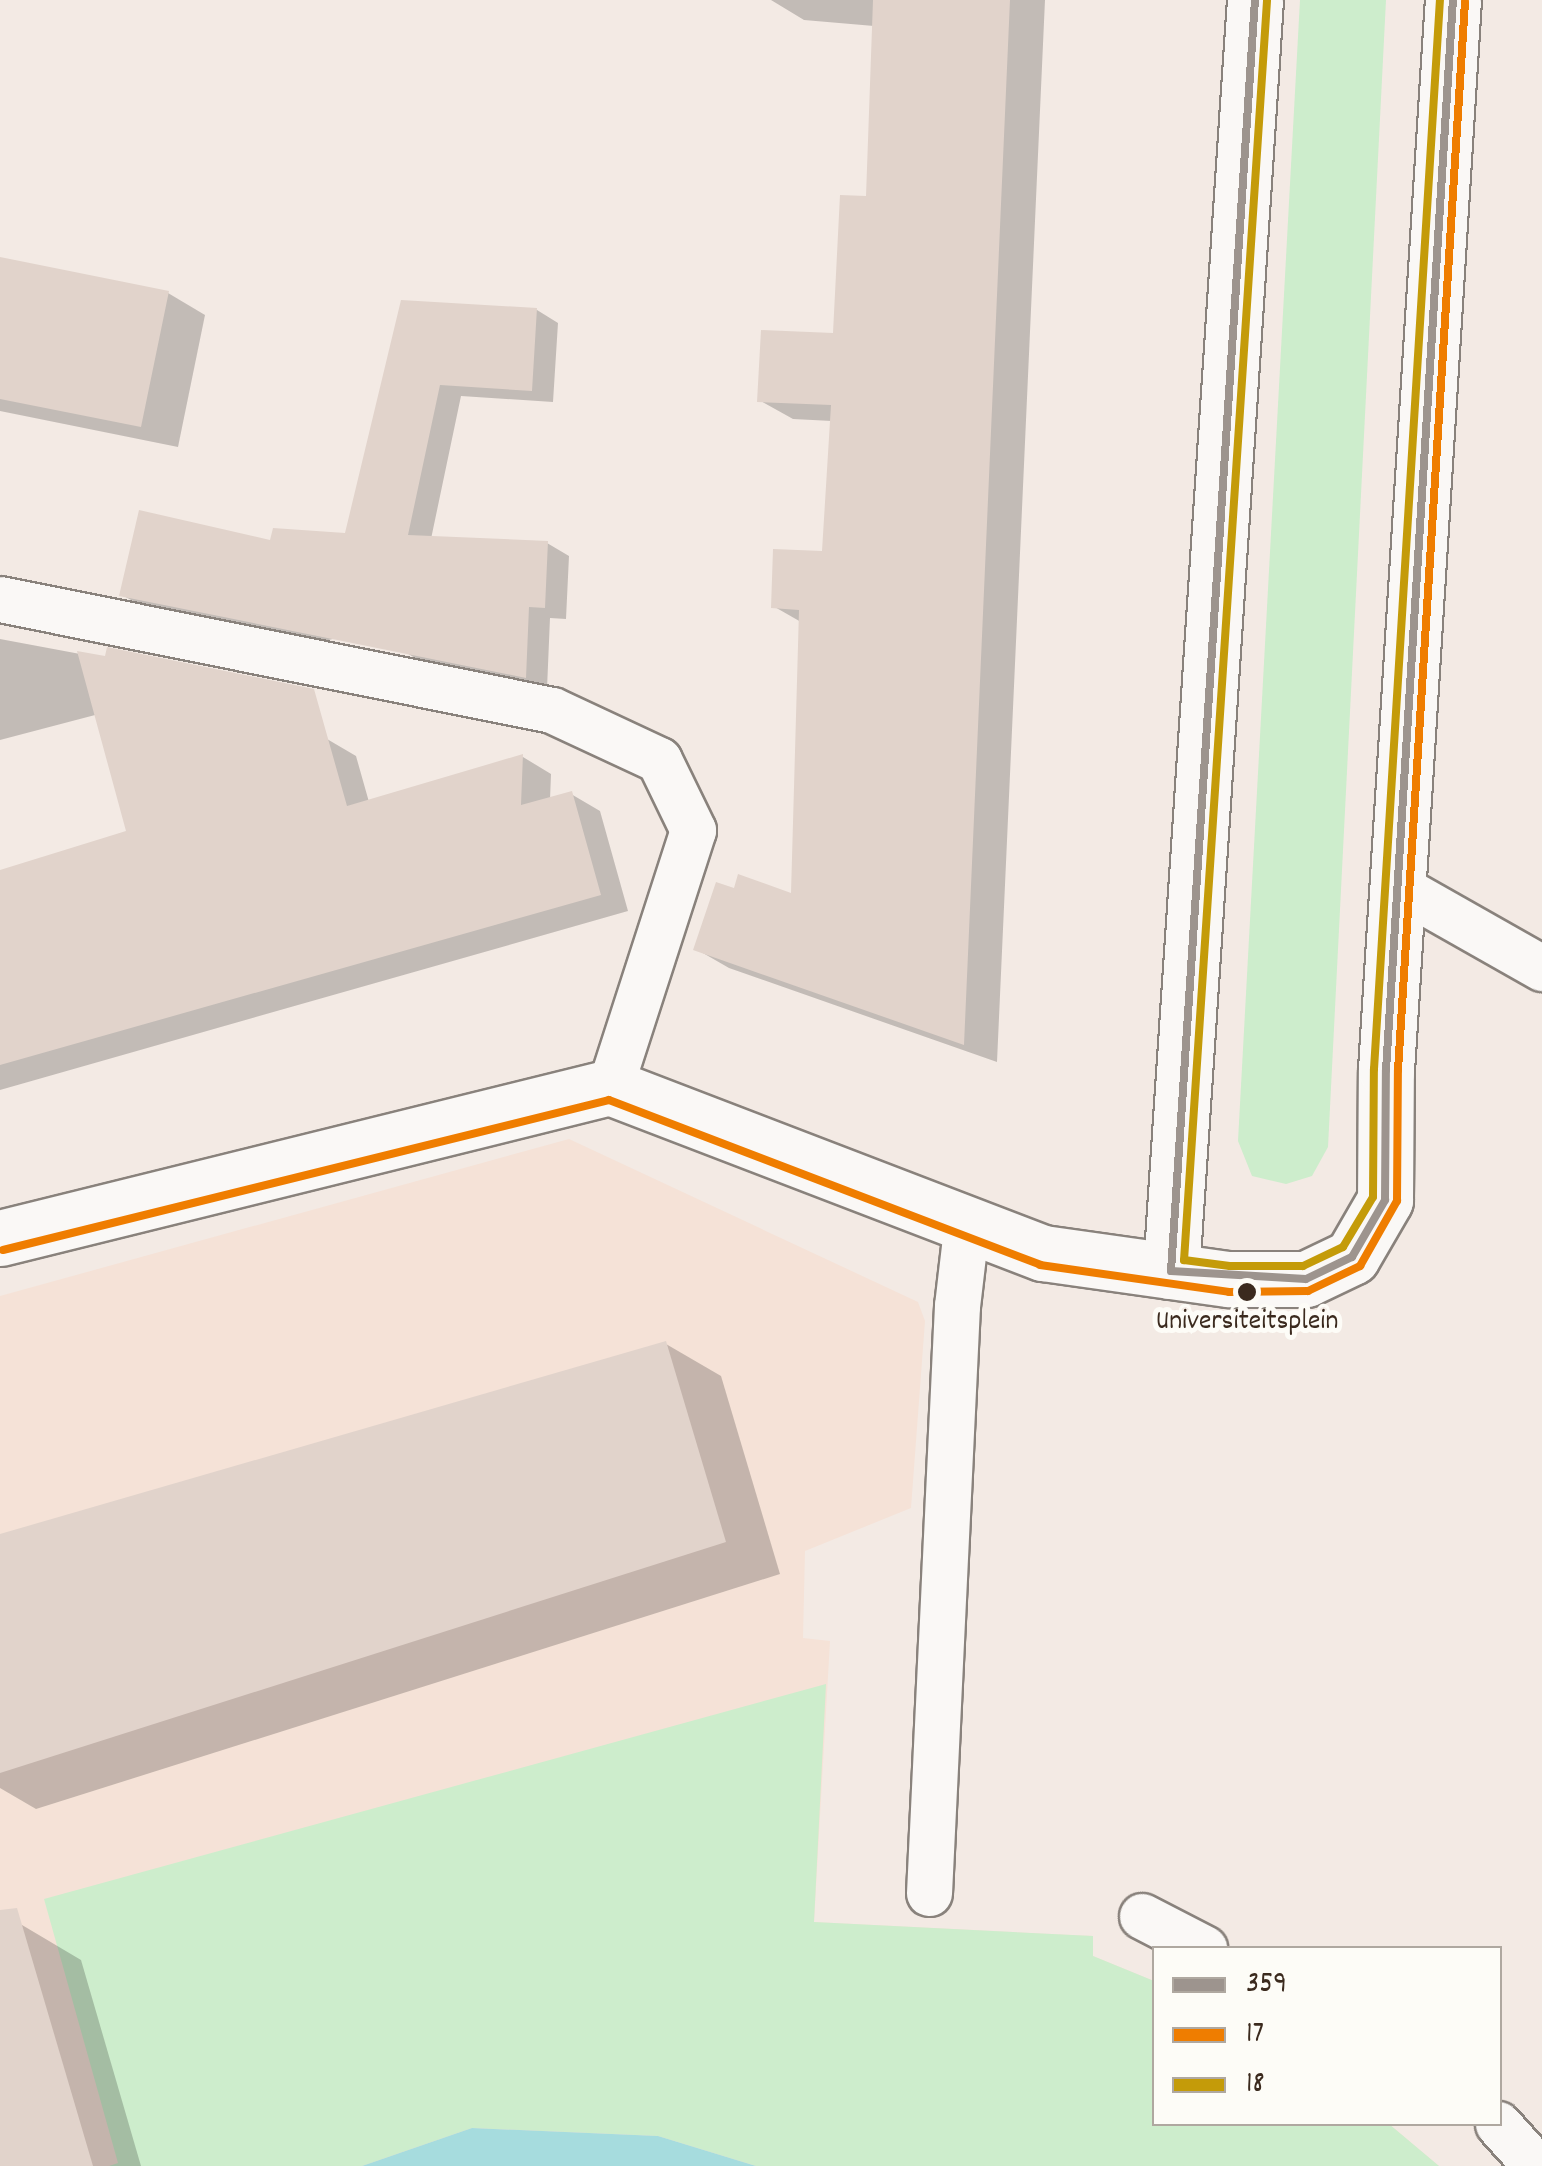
<!DOCTYPE html>
<style>
body{margin:0}
#map{position:relative;width:1542px;height:2166px;overflow:hidden;background:#f3eae4;font-family:Dekko,sans-serif}
div>[style]{position:absolute}
.built>*{inset:0;background:#f5e2d7}
.green>*{inset:0;background:#cdedcc}
.water>*{inset:0;background:#a6dcde}
.shadow>*{inset:0;background:#0003}
.building>*{inset:0;background:#e1d3cb}
.roads{filter:drop-shadow(2px 0 #89827c) drop-shadow(-2px 0 #89827c) drop-shadow(0 2px #89827c) drop-shadow(0 -2px #89827c)}
.service>*{height:45px;margin:-22.5px;padding:0 22.5px;transform-origin:22.5px;border-radius:22.5px;background:#faf8f6}
.minor>*{height:55px;margin:-27.5px;padding:0 27.5px;transform-origin:27.5px;border-radius:27.5px;background:#faf8f6}
.bus-1>*{height:8px;margin:-4px;padding:0 4px;transform-origin:4px;border-radius:4px;background:#9d948e}
.bus-2>*{height:8px;margin:-4px;padding:0 4px;transform-origin:4px;border-radius:4px;background:#ef7d00}
.bus-3>*{height:8px;margin:-4px;padding:0 4px;transform-origin:4px;border-radius:4px;background:#c49b09}
.dots>*{width:28px;height:28px;translate:-50% -50%;box-sizing:border-box;border:5px solid #fdfcf7;border-radius:50%}
span{translate:-50% -50%;white-space:nowrap;text-align:center;line-height:1.15;-webkit-text-stroke:10px #fdfcf7;paint-order:stroke}
.bus-label{font-size:28px;color:#3b2a1e}
.legend{position:absolute;left:1152px;top:1946px;width:350px;height:180px;box-sizing:border-box;background:#fdfcf7;border:2px solid #afa8a0;margin:0;padding:12px 18px;list-style:none;font-size:30px;color:#3b2a1e}
.legend li{display:flex;align-items:center;gap:20px;height:50px}
.legend b{width:50px;border:2px solid #afa8a0}
</style>
<div id="map">
<div class="built">
<i style="clip-path:polygon(569px 1139px,918px 1302px,925px 1321px,911px 1508px,805px 1551px,803px 1638px,830px 1641px,814px 1922px,1093px 1936px,1093px 1956px,1154px 1981px,1154px 2124px,1389px 2124px,1439px 2166px,0 2166px,0 1296px)"></i>
</div>
<div class="green">
<i style="clip-path:polygon(1300px 0,1386px 0,1328px 1147px,1312px 1176px,1286px 1184px,1252px 1176px,1238px 1141px)"></i>
<i style="clip-path:polygon(826px 1684px,814px 1922px,1093px 1936px,1093px 1956px,1154px 1981px,1154px 2124px,1389px 2124px,1439px 2166px,756px 2166px,658px 2136px,472px 2128px,362px 2166px,109px 2166px,118px 2163px,44px 1899px)"></i>
</div>
<div class="water">
<i style="clip-path:polygon(472px 2128px,658px 2136px,756px 2166px,362px 2166px)"></i>
</div>
<div class="shadow">
<i style="clip-path:polygon(771px 0,1045px 0,997px 1062px,729px 968px,696px 949px,735px 891px,793px 897px,801px 622px,773px 606px,825px 554px,832px 421px,793px 419px,759px 400px,836px 336px,868px 199px,874px 26px,804px 20px)"></i>
<i style="clip-path:polygon(0 259px,168px 293px,205px 315px,178px 447px,0 411px)"></i>
<i style="clip-path:polygon(403px 302px,537px 310px,558px 323px,553px 402px,461px 396px,431px 539px,547px 543px,569px 556px,566px 619px,550px 618px,547px 689px,427px 665px,405px 652px,397px 622px,321px 642px,144px 607px,122px 595px,272px 543px,347px 536px)"></i>
<i style="clip-path:polygon(0 639px,107px 659px,213px 684px,0 740px)"></i>
<i style="clip-path:polygon(327px 739px,356px 756px,369px 802px,523px 757px,551px 774px,550px 800px,571px 794px,600px 811px,628px 911px,0 1090px,0 873px,129px 832px)"></i>
<i style="clip-path:polygon(666px 1344px,721px 1376px,780px 1574px,36px 1809px,0 1788px,0 1537px)"></i>
<i style="clip-path:polygon(22px 1925px,81px 1960px,141px 2166px,0 2166px,0 1932px)"></i>
</div>
<div class="building">
<i style="clip-path:polygon(873px 0,1010px 0,964px 1045px,693px 950px,716px 882px,734px 888px,738px 874px,791px 893px,799px 610px,771px 608px,773px 549px,822px 551px,831px 405px,757px 402px,761px 330px,833px 333px,840px 195px,866px 196px)"></i>
<i style="clip-path:polygon(0 257px,169px 291px,141px 427px,0 399px)"></i>
<i style="clip-path:polygon(401px 300px,537px 308px,532px 391px,440px 385px,408px 535px,548px 541px,545px 608px,529px 607px,526px 678px,119px 596px,139px 510px,270px 540px,273px 528px,345px 533px)"></i>
<i style="clip-path:polygon(107px 647px,314px 689px,347px 806px,523px 754px,521px 805px,572px 791px,601px 895px,0 1065px,0 870px,126px 831px,77px 651px,105px 656px)"></i>
<i style="clip-path:polygon(666px 1341px,726px 1542px,0 1773px,0 1534px)"></i>
<i style="clip-path:polygon(17px 1908px,93px 2166px,0 2166px,0 1910px)"></i>
</div>
<div class="roads">
<div class="service">
<i style="left:0;top:599px;width:563px;rotate:11.37deg"></i>
<i style="left:552px;top:710px;width:118px;rotate:25deg"></i>
<i style="left:659px;top:760px;width:78px;rotate:64.1deg"></i>
<i style="left:693px;top:830px;width:270px;rotate:107.9deg"></i>
<i style="left:1397px;top:886px;width:167px;rotate:29.5deg"></i>
<i style="left:929px;top:1893px;width:588px;rotate:-87.27deg"></i>
<i style="left:957px;top:1306px;width:78px;rotate:-83.3deg"></i>
<i style="left:1142px;top:1916px;width:70px;rotate:27.3deg"></i>
<i style="left:1498px;top:2124px;width:57px;rotate:47.9deg"></i>
</div>
<div class="minor">
<i style="left:0;top:1238px;width:628px;rotate:-13.9deg"></i>
<i style="left:610px;top:1087px;width:464px;rotate:21deg"></i>
<i style="left:1043px;top:1253px;width:188px;rotate:8deg"></i>
<i style="left:1229px;top:1279px;width:77px"></i>
<i style="left:1306px;top:1279px;width:51px;rotate:-25.6deg"></i>
<i style="left:1352px;top:1257px;width:66px;rotate:-59.9deg"></i>
<i style="left:1385px;top:1200px;width:130px;rotate:-89.6deg"></i>
<i style="left:1386px;top:1070px;width:1072px;rotate:-86.42deg"></i>
<i style="left:1171px;top:1271px;width:1274px;rotate:-86.22deg"></i>
</div>
</div>
<div class="bus-1">
<i style="left:1171px;top:1271px;width:135px;rotate:3.4deg"></i>
<i style="left:1306px;top:1279px;width:51px;rotate:-25.6deg"></i>
<i style="left:1352px;top:1257px;width:66px;rotate:-59.9deg"></i>
<i style="left:1385px;top:1200px;width:130px;rotate:-89.6deg"></i>
<i style="left:1386px;top:1070px;width:1072px;rotate:-86.42deg"></i>
<i style="left:1171px;top:1271px;width:1274px;rotate:-86.22deg"></i>
</div>
<div class="bus-2">
<i style="left:3px;top:1250px;width:624px;rotate:-13.9deg"></i>
<i style="left:609px;top:1100px;width:462px;rotate:20.9deg"></i>
<i style="left:1040px;top:1265px;width:191px;rotate:8.1deg"></i>
<i style="left:1229px;top:1292px;width:79px;rotate:-0.7deg"></i>
<i style="left:1308px;top:1291px;width:58px;rotate:-25.7deg"></i>
<i style="left:1360px;top:1266px;width:75px;rotate:-60.4deg"></i>
<i style="left:1397px;top:1201px;width:131px;rotate:-89.6deg"></i>
<i style="left:1398px;top:1070px;width:1071px;rotate:-86.41deg"></i>
</div>
<div class="bus-3">
<i style="left:1267px;top:1px;width:1262px;rotate:93.77deg"></i>
<i style="left:1184px;top:1260px;width:46px;rotate:7.4deg"></i>
<i style="left:1230px;top:1266px;width:73px"></i>
<i style="left:1303px;top:1266px;width:44px;rotate:-25.4deg"></i>
<i style="left:1343px;top:1247px;width:58px;rotate:-59deg"></i>
<i style="left:1373px;top:1197px;width:128px;rotate:-89.6deg"></i>
<i style="left:1374px;top:1069px;width:1071px;rotate:-86.47deg"></i>
</div>
<div class="dots">
<i style="left:1247px;top:1292px;background:#3b2a1e"></i>
</div>
<div class="bus-label">
<span style="left:1247px;top:1323px">Universiteitsplein</span>
</div>
<ul class="legend">
<li><b style="height:12px;background:#9d948e"></b>359</li>
<li><b style="height:12px;background:#ef7d00"></b>17</li>
<li><b style="height:12px;background:#c49b09"></b>18</li>
</ul>
</div>
